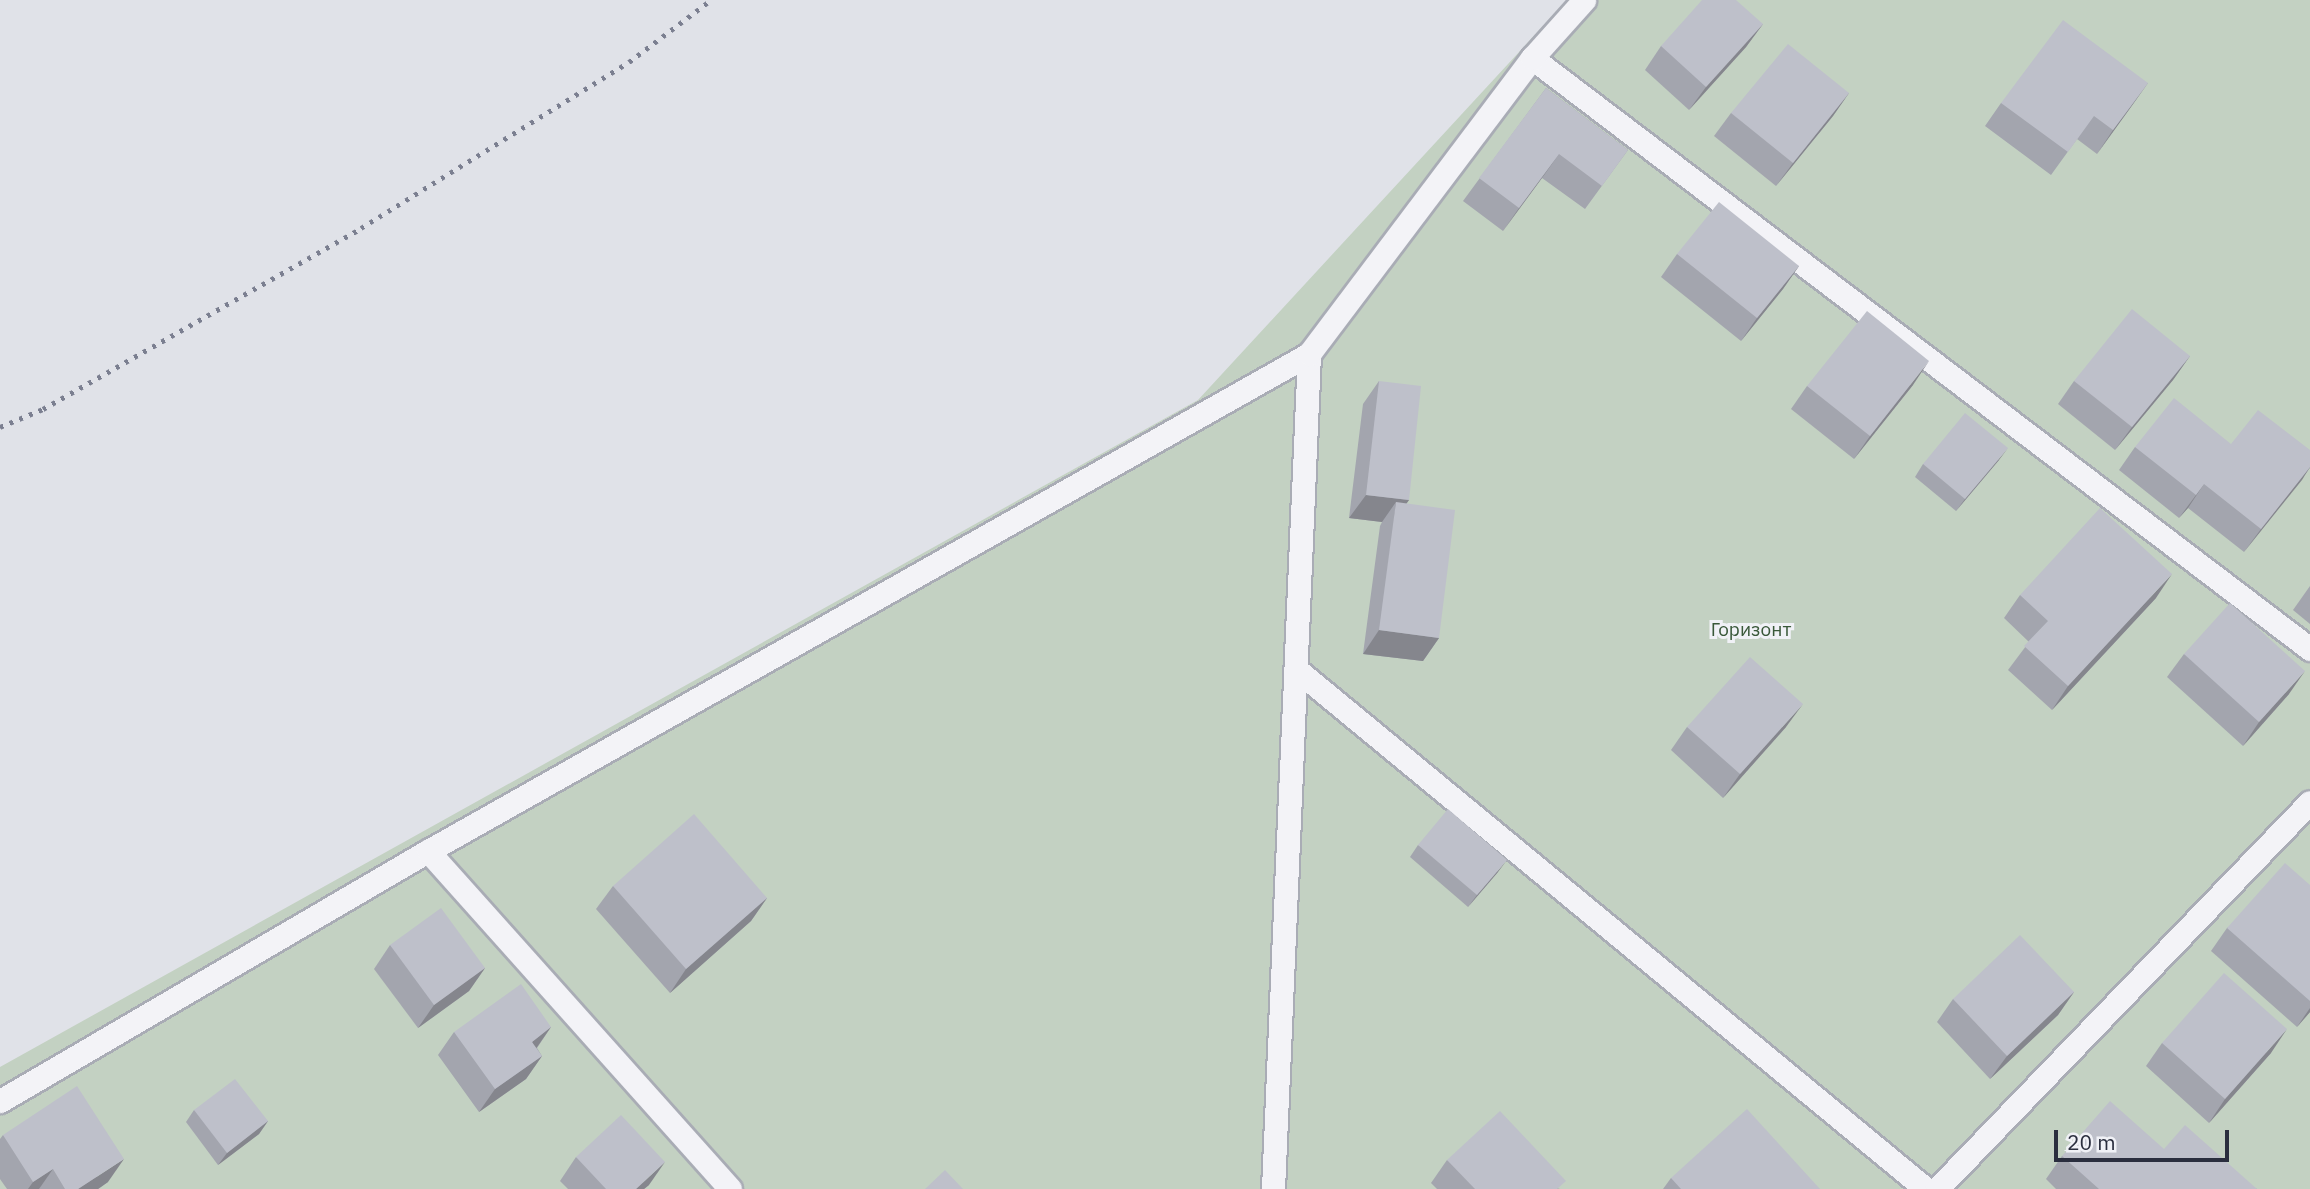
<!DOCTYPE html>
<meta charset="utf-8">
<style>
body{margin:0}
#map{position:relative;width:2310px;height:1189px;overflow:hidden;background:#e0e2e8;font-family:"IBM Plex Sans",sans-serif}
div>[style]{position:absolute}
.green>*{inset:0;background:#c3d1c2}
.roads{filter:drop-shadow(2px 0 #a9acb5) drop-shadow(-2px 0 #a9acb5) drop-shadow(0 2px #a9acb5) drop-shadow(0 -2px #a9acb5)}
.service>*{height:23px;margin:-11.5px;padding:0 11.5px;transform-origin:11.5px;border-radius:11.5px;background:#f3f3f7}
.rail>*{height:5px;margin-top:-2.5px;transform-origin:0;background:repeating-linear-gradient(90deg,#7b7f90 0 3.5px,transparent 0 10.5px)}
.wall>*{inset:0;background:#a3a5ae}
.shaded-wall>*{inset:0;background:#85868d}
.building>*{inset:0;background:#bec0ca}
span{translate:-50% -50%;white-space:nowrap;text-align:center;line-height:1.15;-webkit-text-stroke:6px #f0f1f6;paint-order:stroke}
.park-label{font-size:19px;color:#395839}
.scale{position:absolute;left:2054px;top:1130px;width:175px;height:32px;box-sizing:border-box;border:4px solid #2a2e3e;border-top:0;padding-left:9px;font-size:21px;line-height:24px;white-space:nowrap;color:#2a2e3e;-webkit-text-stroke:5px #f0f1f6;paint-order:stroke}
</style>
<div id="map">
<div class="green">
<i style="clip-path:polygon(1567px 0,2310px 0,2310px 1189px,0 1189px,0 1067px,1198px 400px)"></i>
</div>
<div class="roads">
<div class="service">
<i style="left:1532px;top:58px;width:977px;rotate:37.22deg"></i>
<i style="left:1297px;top:670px;width:815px;rotate:39.53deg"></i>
<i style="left:428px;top:851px;width:453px;rotate:48.2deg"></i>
<i style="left:0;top:1101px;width:496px;rotate:-30.3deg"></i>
<i style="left:428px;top:851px;width:1012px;rotate:-29.43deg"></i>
<i style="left:1273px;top:1189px;width:836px;rotate:-87.53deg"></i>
<i style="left:1309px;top:354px;width:371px;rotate:-53deg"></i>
<i style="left:1532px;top:58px;width:78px;rotate:-48.1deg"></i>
<i style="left:1937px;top:1189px;width:537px;rotate:-46.06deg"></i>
</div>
</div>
<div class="rail">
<i style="left:0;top:427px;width:47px;rotate:-22.7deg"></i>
<i style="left:43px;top:409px;width:366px;rotate:-29.6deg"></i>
<i style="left:361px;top:228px;width:315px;rotate:-31.8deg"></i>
<i style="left:629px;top:62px;width:103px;rotate:-37.1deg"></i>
</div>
<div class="wall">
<i style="clip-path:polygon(1763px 24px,1746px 47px,1689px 110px,1645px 70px,1661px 46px)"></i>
<i style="clip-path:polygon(2148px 83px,2097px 154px,2077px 139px,2051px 175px,1985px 126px,2001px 103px)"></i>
<i style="clip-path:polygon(1546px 88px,1628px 150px,1585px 209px,1542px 178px,1503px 231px,1463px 201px)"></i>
<i style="clip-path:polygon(1849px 93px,1833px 116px,1776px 186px,1714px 136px,1731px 113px)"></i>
<i style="clip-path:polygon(1677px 254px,1799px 266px,1783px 289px,1741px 341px,1661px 277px)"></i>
<i style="clip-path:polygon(2190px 356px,2173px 380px,2115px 450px,2058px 404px,2074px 381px)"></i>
<i style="clip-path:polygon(1379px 381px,1409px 500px,1406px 504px,1439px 638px,1423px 661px,1363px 654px,1380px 526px,1382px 522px,1349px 518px,1363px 404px)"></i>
<i style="clip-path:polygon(1913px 385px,1854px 459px,1791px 409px,1807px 386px)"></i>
<i style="clip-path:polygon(2231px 444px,2310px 450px,2310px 468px,2244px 552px,2188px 508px,2179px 518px,2119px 470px,2135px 447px)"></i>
<i style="clip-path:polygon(1999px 460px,1956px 511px,1915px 477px,1923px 464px)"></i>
<i style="clip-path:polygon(2310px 586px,2310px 624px,2293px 610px)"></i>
<i style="clip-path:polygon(2020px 595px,2156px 598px,2052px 710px,2008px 670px,2029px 642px,2004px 618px)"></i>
<i style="clip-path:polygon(2184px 654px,2289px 694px,2243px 746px,2167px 677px)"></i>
<i style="clip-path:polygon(1687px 727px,1786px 727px,1723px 798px,1671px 750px)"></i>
<i style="clip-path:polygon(1418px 845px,1498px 872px,1468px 907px,1410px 857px)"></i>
<i style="clip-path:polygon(2310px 885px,2310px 1012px,2297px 1027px,2211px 951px,2227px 928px)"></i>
<i style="clip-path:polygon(613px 886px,767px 898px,751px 921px,670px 993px,596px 909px)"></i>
<i style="clip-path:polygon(390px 945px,485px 968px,469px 991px,418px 1028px,374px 969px)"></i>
<i style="clip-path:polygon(2074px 992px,2058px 1015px,1990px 1079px,1937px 1022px,1953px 999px)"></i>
<i style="clip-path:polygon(551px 1027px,537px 1048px,542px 1056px,526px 1079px,479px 1112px,438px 1055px,454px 1032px)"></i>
<i style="clip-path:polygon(2162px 1043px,2271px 1053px,2209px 1123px,2146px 1066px)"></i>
<i style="clip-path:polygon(194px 1110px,268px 1121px,259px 1134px,218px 1165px,186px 1122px)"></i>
<i style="clip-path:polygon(3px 1135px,108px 1182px,98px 1189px,7px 1189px,0 1179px,0 1139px)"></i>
<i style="clip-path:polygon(2164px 1149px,2257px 1189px,2056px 1189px,2046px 1179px,2062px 1156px)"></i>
<i style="clip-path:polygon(576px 1157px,649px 1185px,644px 1189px,568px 1189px,560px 1181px)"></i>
<i style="clip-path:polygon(1447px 1160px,1560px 1189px,1437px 1189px,1431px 1183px)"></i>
<i style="clip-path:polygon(1671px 1178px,1820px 1189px,1663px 1189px)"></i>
</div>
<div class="shaded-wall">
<i style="clip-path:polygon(1763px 24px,1746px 47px,1689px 110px,1706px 87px)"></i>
<i style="clip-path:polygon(2148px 83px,2131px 107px,2097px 154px,2113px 130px)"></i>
<i style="clip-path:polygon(1849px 93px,1833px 116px,1776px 186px,1793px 163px)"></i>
<i style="clip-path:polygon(1559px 154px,1542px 178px,1503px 231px,1519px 208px)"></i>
<i style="clip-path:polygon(1799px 266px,1783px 289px,1741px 341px,1757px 318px)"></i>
<i style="clip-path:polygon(2190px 356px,2173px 380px,2115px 450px,2132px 427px)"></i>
<i style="clip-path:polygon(1929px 361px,1913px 385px,1854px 459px,1870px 436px)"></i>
<i style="clip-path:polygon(2008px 448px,1999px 460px,1956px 511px,1965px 499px)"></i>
<i style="clip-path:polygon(2310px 467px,2302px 480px,2244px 552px,2261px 529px)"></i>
<i style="clip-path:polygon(2204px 484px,2188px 508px,2179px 518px,2196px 495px)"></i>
<i style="clip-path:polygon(1366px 495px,1409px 500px,1394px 521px,1396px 502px,1382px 522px,1349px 518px)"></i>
<i style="clip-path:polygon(2172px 574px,2156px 598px,2052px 710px,2068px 686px)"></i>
<i style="clip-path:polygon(1379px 630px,1439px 638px,1423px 661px,1363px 654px)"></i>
<i style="clip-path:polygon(2305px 671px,2289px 694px,2243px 746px,2259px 722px)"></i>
<i style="clip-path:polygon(1803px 704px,1786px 727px,1723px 798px,1740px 774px)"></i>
<i style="clip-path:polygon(1507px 860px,1498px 872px,1468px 907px,1477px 895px)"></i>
<i style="clip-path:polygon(767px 898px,751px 921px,670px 993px,686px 969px)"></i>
<i style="clip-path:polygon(485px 968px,469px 991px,418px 1028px,434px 1005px)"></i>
<i style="clip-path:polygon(2074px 992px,2058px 1015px,1990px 1079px,2007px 1056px)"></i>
<i style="clip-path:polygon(2310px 1008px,2310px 1012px,2297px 1027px)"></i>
<i style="clip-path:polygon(551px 1027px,535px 1050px,532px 1042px)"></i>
<i style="clip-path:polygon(2287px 1029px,2271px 1053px,2209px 1123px,2225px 1099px)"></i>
<i style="clip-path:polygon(542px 1056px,526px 1079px,479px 1112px,495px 1089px)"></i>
<i style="clip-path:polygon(268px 1121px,259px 1134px,218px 1165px,227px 1153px)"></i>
<i style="clip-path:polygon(124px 1159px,108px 1182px,98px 1189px,78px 1189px)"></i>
<i style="clip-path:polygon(665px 1162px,649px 1185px,644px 1189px,636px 1189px)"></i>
<i style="clip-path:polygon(53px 1169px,39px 1189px,28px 1189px,33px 1182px)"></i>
</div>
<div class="building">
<i style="clip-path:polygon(1702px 0,1736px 0,1763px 24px,1706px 87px,1661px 46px)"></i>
<i style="clip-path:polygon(2063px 20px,2148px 83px,2113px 130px,2094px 116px,2068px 152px,2001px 103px)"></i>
<i style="clip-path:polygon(1788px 44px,1849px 93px,1793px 163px,1731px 113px)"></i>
<i style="clip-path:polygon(1546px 88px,1628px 150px,1602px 186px,1559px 154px,1519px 208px,1479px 178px)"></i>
<i style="clip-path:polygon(1719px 202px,1799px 266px,1757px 318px,1677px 254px)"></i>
<i style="clip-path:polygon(2132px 309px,2190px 356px,2132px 427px,2074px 381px)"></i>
<i style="clip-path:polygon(1867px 311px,1929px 361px,1870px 436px,1807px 386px)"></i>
<i style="clip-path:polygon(1379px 381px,1421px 386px,1409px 500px,1366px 495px)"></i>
<i style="clip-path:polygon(2174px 398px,2231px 444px,2258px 410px,2310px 450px,2310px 467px,2261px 529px,2204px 484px,2196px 495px,2135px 447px)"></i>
<i style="clip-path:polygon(1965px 413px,2008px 448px,1965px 499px,1923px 464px)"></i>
<i style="clip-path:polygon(1396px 502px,1455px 510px,1439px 638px,1379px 630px)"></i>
<i style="clip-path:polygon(2100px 508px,2172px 574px,2068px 686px,2024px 646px,2048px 621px,2020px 595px)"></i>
<i style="clip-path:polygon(2230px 603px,2305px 671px,2259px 722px,2184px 654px)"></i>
<i style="clip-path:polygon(1750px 657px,1803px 704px,1740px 774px,1687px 727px)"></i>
<i style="clip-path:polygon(1448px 809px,1507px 860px,1477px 895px,1418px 845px)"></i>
<i style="clip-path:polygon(694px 814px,767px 898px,686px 969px,613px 886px)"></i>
<i style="clip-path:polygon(2285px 863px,2310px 885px,2310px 1001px,2227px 928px)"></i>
<i style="clip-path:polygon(441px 908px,485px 968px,434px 1005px,390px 945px)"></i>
<i style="clip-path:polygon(2020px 935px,2074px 992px,2007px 1056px,1953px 999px)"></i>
<i style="clip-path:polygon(2224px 973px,2287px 1029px,2225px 1099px,2162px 1043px)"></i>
<i style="clip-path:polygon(521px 984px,551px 1027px,532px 1042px,542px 1056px,495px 1089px,454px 1032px)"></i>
<i style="clip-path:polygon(235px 1079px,268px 1121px,227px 1153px,194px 1110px)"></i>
<i style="clip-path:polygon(77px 1086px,124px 1159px,78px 1189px,65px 1189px,53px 1169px,33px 1182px,3px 1135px)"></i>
<i style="clip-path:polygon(2110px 1101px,2164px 1149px,2185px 1125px,2257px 1189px,2099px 1189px,2062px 1156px)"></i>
<i style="clip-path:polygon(1747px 1109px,1820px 1189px,1681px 1189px,1671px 1178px)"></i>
<i style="clip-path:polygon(1500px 1111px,1566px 1181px,1557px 1189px,1475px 1189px,1447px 1160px)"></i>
<i style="clip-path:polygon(621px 1115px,665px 1162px,636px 1189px,606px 1189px,576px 1157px)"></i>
<i style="clip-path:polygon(945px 1170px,963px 1189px,925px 1189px)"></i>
</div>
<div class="park-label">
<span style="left:1751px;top:630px">Горизонт</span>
</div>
<div class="scale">20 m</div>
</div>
